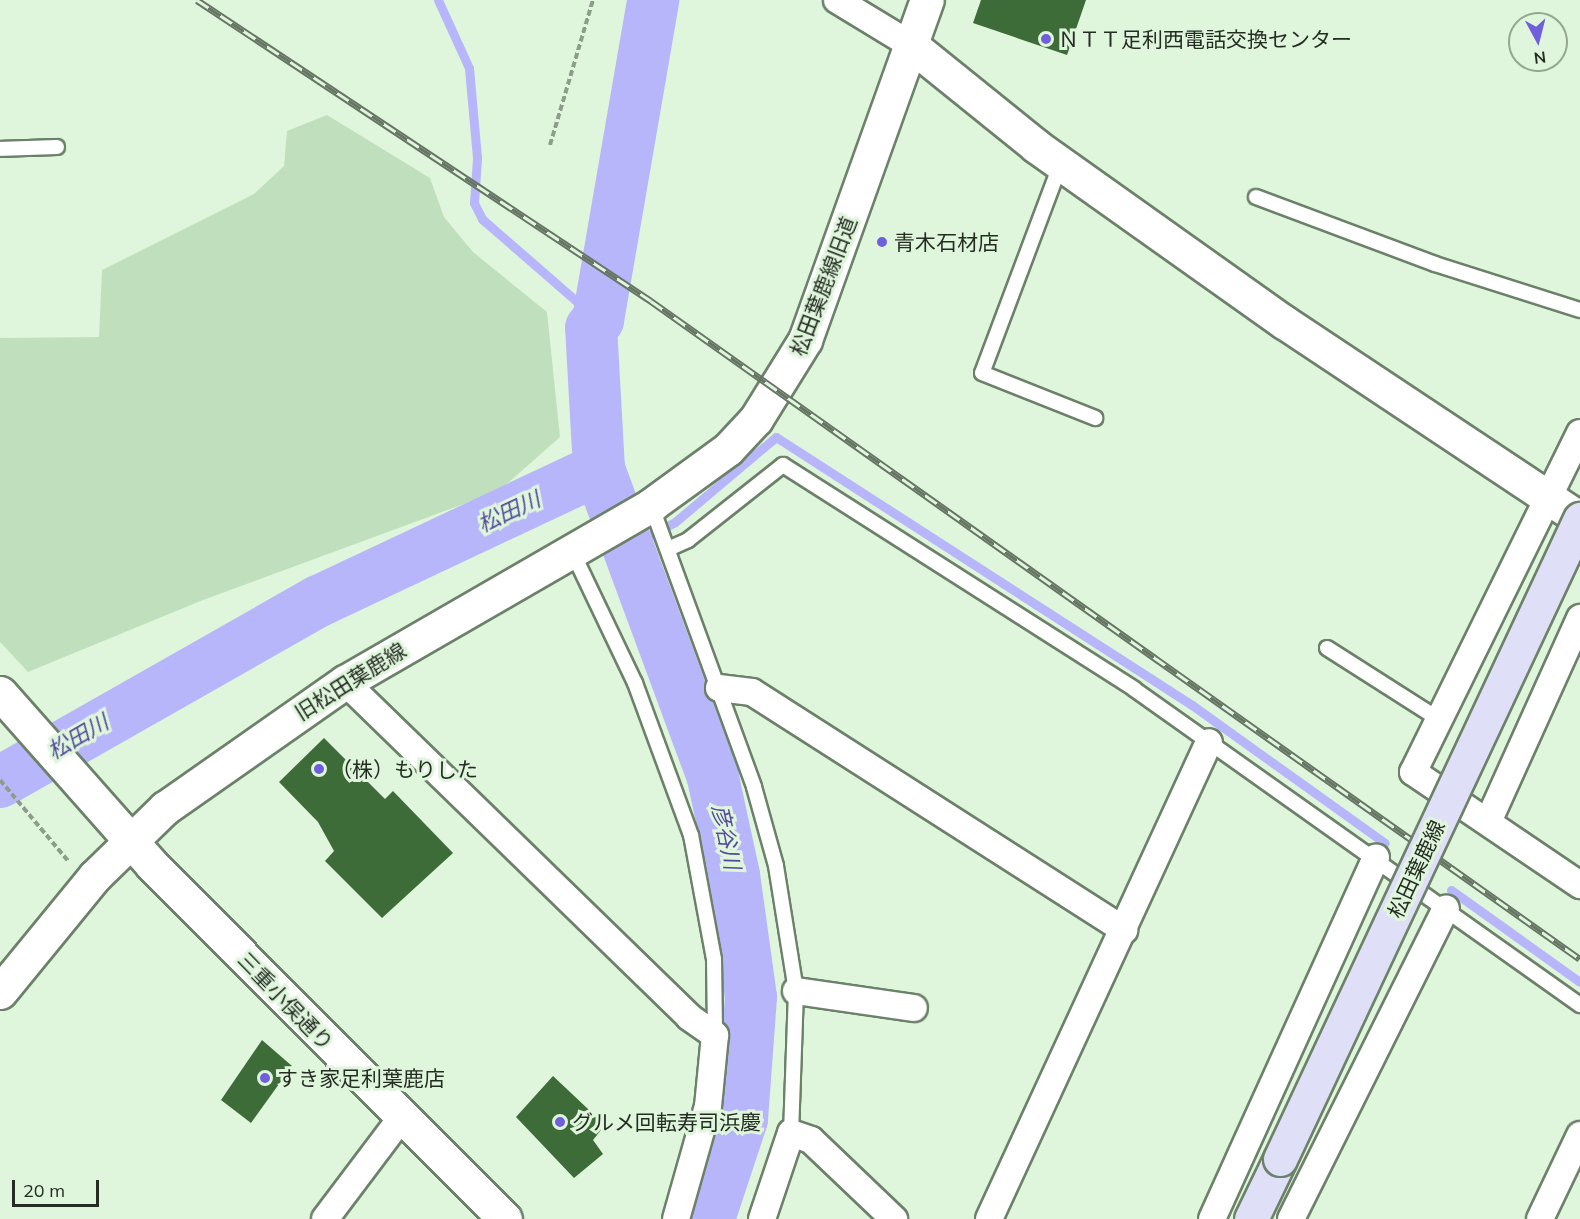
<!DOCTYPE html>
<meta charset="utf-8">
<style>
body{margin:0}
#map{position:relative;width:1580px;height:1219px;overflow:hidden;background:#dff6dc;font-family:Mulish,"Noto Sans JP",sans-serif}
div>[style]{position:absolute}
.green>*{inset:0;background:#c0e0bd}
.stream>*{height:9px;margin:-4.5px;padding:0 4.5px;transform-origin:4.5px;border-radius:4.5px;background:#b8b6fa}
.river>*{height:52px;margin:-26px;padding:0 26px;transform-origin:26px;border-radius:26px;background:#b8b6fa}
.building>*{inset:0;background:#3d6c38}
.path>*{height:4px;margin-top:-2px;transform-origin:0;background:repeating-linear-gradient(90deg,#8d9d8a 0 6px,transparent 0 9px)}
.roads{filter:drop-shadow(2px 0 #6c8169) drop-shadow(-2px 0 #6c8169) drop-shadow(0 2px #6c8169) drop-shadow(0 -2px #6c8169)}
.service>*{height:14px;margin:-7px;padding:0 7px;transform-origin:7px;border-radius:7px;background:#fff}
.minor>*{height:26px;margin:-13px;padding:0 13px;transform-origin:13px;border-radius:13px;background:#fff}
.tertiary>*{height:33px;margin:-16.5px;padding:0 16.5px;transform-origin:16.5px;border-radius:16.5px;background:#fff}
.secondary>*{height:33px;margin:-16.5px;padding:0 16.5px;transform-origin:16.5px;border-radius:16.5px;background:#e0dff8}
.rail>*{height:7px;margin-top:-3.5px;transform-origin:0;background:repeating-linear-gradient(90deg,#dff6dc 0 14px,#677565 0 28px);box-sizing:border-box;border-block:2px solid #677565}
.bridges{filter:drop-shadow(2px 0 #6c8169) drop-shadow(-2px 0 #6c8169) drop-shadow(0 2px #6c8169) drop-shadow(0 -2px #6c8169)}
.secondary-bridge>*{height:33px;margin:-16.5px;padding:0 16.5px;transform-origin:16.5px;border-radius:16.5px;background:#e0dff8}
.dots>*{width:16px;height:16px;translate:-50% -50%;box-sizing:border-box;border:3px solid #dff6dc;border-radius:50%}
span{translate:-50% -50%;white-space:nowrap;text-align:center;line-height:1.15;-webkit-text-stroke:6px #dff6dc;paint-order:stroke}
.poi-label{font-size:21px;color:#252d23}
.left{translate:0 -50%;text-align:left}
.street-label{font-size:21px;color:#252d23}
.water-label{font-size:22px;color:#534a9a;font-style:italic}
.north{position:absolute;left:1508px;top:12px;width:60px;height:60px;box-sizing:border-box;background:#dff6dc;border:2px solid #95a692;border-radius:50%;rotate:173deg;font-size:16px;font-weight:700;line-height:24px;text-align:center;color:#252d23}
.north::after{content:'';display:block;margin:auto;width:21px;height:27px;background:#705fda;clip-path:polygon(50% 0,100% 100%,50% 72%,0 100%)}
.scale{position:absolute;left:12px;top:1180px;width:87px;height:27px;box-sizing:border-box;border:3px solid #252d23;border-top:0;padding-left:8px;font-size:18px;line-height:21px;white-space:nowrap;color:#252d23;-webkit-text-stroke:4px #dff6dc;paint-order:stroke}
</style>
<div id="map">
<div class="green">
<i style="clip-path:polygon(327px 115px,430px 178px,444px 217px,473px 252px,547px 312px,560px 437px,499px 491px,203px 600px,28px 672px,0 642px,0 338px,99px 337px,102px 270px,254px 194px,284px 166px,287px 131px)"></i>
</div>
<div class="stream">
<i style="left:438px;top:0;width:75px;rotate:65.5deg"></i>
<i style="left:469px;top:68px;width:90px;rotate:84.9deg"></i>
<i style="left:477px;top:158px;width:45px;rotate:93.8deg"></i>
<i style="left:474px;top:203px;width:18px;rotate:63deg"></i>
<i style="left:482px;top:219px;width:154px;rotate:41deg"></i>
<i style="left:626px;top:548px;width:55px;rotate:-28deg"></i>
<i style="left:675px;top:522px;width:132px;rotate:-40.1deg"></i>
<i style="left:776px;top:437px;width:495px;rotate:32.8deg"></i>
<i style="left:1192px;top:705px;width:237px;rotate:35.6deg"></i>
<i style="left:1451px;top:890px;width:158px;rotate:35.5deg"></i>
</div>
<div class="river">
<i style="left:599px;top:469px;width:329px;rotate:69.7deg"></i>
<i style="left:713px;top:778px;width:99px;rotate:77.8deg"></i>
<i style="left:734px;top:875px;width:123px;rotate:82.1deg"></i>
<i style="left:751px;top:997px;width:122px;rotate:94.2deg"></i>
<i style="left:742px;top:1119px;width:105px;rotate:108.3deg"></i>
<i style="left:0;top:782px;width:367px;rotate:-29.6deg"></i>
<i style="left:319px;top:601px;width:310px;rotate:-25.2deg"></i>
<i style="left:599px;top:469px;width:141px;rotate:-93.2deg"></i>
<i style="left:591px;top:328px;width:11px;rotate:-49deg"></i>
<i style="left:598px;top:320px;width:325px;rotate:-80.2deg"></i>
</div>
<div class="building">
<i style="clip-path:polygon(981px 0,1086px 0,1067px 55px,973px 23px)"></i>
<i style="clip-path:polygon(324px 738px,385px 799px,393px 791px,453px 853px,382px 918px,325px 861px,334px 851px,318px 822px,279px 782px)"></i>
<i style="clip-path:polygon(262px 1040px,292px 1066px,251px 1123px,221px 1100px)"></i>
<i style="clip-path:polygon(553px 1076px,605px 1125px,593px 1140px,603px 1154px,574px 1178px,516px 1117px)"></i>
</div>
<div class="path">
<i style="left:550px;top:145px;width:151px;rotate:-73.5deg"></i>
<i style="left:0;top:780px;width:107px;rotate:49.9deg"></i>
</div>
<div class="roads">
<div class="service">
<i style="left:0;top:149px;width:57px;rotate:-2deg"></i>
<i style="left:1061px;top:163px;width:224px;rotate:110.6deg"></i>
<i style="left:982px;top:373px;width:122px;rotate:21.7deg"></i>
<i style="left:1256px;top:197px;width:191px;rotate:20.5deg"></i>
<i style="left:1435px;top:264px;width:152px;rotate:17.6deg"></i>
<i style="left:651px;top:505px;width:300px;rotate:69.9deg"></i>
<i style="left:754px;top:787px;width:82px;rotate:74.4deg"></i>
<i style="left:776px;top:866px;width:127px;rotate:80.9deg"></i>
<i style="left:796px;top:991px;width:142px;rotate:92deg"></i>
<i style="left:668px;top:549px;width:22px;rotate:-24deg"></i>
<i style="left:688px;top:540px;width:121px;rotate:-38.3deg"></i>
<i style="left:783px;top:465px;width:416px;rotate:32.5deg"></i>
<i style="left:1134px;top:689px;width:547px;rotate:35.32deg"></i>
<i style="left:572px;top:551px;width:146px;rotate:64.5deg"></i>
<i style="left:635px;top:683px;width:162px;rotate:69.8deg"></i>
<i style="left:691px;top:835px;width:126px;rotate:79.5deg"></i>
<i style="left:714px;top:959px;width:76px;rotate:89.2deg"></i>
<i style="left:1327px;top:648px;width:134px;rotate:32.5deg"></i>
</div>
<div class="minor">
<i style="left:837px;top:0;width:87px;rotate:31.3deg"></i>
<i style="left:1580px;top:433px;width:378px;rotate:116.2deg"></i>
<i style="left:1413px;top:772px;width:202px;rotate:34.1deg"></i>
<i style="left:345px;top:682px;width:480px;rotate:44.2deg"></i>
<i style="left:689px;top:1017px;width:32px;rotate:35deg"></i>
<i style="left:715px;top:1035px;width:71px;rotate:95.6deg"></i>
<i style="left:708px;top:1106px;width:117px;rotate:105.8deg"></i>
<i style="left:719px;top:688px;width:33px;rotate:7deg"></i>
<i style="left:752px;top:692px;width:442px;rotate:32.6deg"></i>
<i style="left:1488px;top:822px;width:224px;rotate:-65.7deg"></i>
<i style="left:796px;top:991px;width:119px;rotate:8.2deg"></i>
<i style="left:325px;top:1219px;width:126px;rotate:-53deg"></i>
<i style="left:762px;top:1219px;width:91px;rotate:-71.4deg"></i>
<i style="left:791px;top:1133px;width:21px;rotate:19deg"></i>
<i style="left:811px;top:1140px;width:115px;rotate:43.6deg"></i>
<i style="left:989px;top:1219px;width:525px;rotate:-65.24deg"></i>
<i style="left:1212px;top:1219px;width:397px;rotate:-65.6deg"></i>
<i style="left:1291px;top:1219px;width:347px;rotate:-63.5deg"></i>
<i style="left:1540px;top:1219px;width:93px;rotate:-64.5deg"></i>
</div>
<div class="tertiary">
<i style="left:911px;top:45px;width:161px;rotate:38.9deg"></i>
<i style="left:1036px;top:146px;width:304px;rotate:35.4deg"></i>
<i style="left:1284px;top:322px;width:356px;rotate:33.6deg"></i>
<i style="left:0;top:693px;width:230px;rotate:48.5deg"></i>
<i style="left:152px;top:865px;width:500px;rotate:45.1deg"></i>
<i style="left:0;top:992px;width:150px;rotate:-50.7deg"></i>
<i style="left:95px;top:876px;width:98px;rotate:-44.2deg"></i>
<i style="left:165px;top:808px;width:220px;rotate:-35deg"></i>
<i style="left:345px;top:682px;width:354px;rotate:-30deg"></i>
<i style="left:651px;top:505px;width:95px;rotate:-36deg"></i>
<i style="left:728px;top:449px;width:41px;rotate:-47deg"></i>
<i style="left:756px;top:419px;width:93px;rotate:-58.2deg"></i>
<i style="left:805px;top:340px;width:361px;rotate:-70.3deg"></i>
</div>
<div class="secondary">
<i style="left:1251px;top:1219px;width:67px;rotate:-64.2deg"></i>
</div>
</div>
<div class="rail">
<i style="left:197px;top:0;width:545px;rotate:33.54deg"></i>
<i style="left:651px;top:301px;width:1138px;rotate:35.31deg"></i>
</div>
<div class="bridges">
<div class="secondary-bridge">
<i style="left:1280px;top:1159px;width:707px;rotate:-64.89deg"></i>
</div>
</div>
<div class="dots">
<i style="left:1046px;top:39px;background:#705fda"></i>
<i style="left:882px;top:242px;background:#705fda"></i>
<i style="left:319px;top:769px;background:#705fda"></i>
<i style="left:265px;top:1078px;background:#705fda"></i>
<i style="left:560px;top:1122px;background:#705fda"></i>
</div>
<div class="poi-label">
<span class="left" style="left:1058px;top:39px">ＮＴＴ足利西電話交換センター</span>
<span class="left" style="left:894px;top:242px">青木石材店</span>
<span class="left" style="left:331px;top:769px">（株）もりした</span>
<span class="left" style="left:277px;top:1078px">すき家足利葉鹿店</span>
<span class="left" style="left:572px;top:1122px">グルメ回転寿司浜慶</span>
</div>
<div class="street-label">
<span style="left:823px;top:286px;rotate:-69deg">松田葉鹿線旧道</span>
<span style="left:350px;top:681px;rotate:-32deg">旧松田葉鹿線</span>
<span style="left:1416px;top:869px;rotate:-65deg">松田葉鹿線</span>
<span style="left:286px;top:1001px;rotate:46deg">三重小俣通り</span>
</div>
<div class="water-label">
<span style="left:509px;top:512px;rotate:-25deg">松田川</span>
<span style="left:78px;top:737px;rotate:-30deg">松田川</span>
<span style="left:726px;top:837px;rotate:78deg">彦谷川</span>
</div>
<div class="north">N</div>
<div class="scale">20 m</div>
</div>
